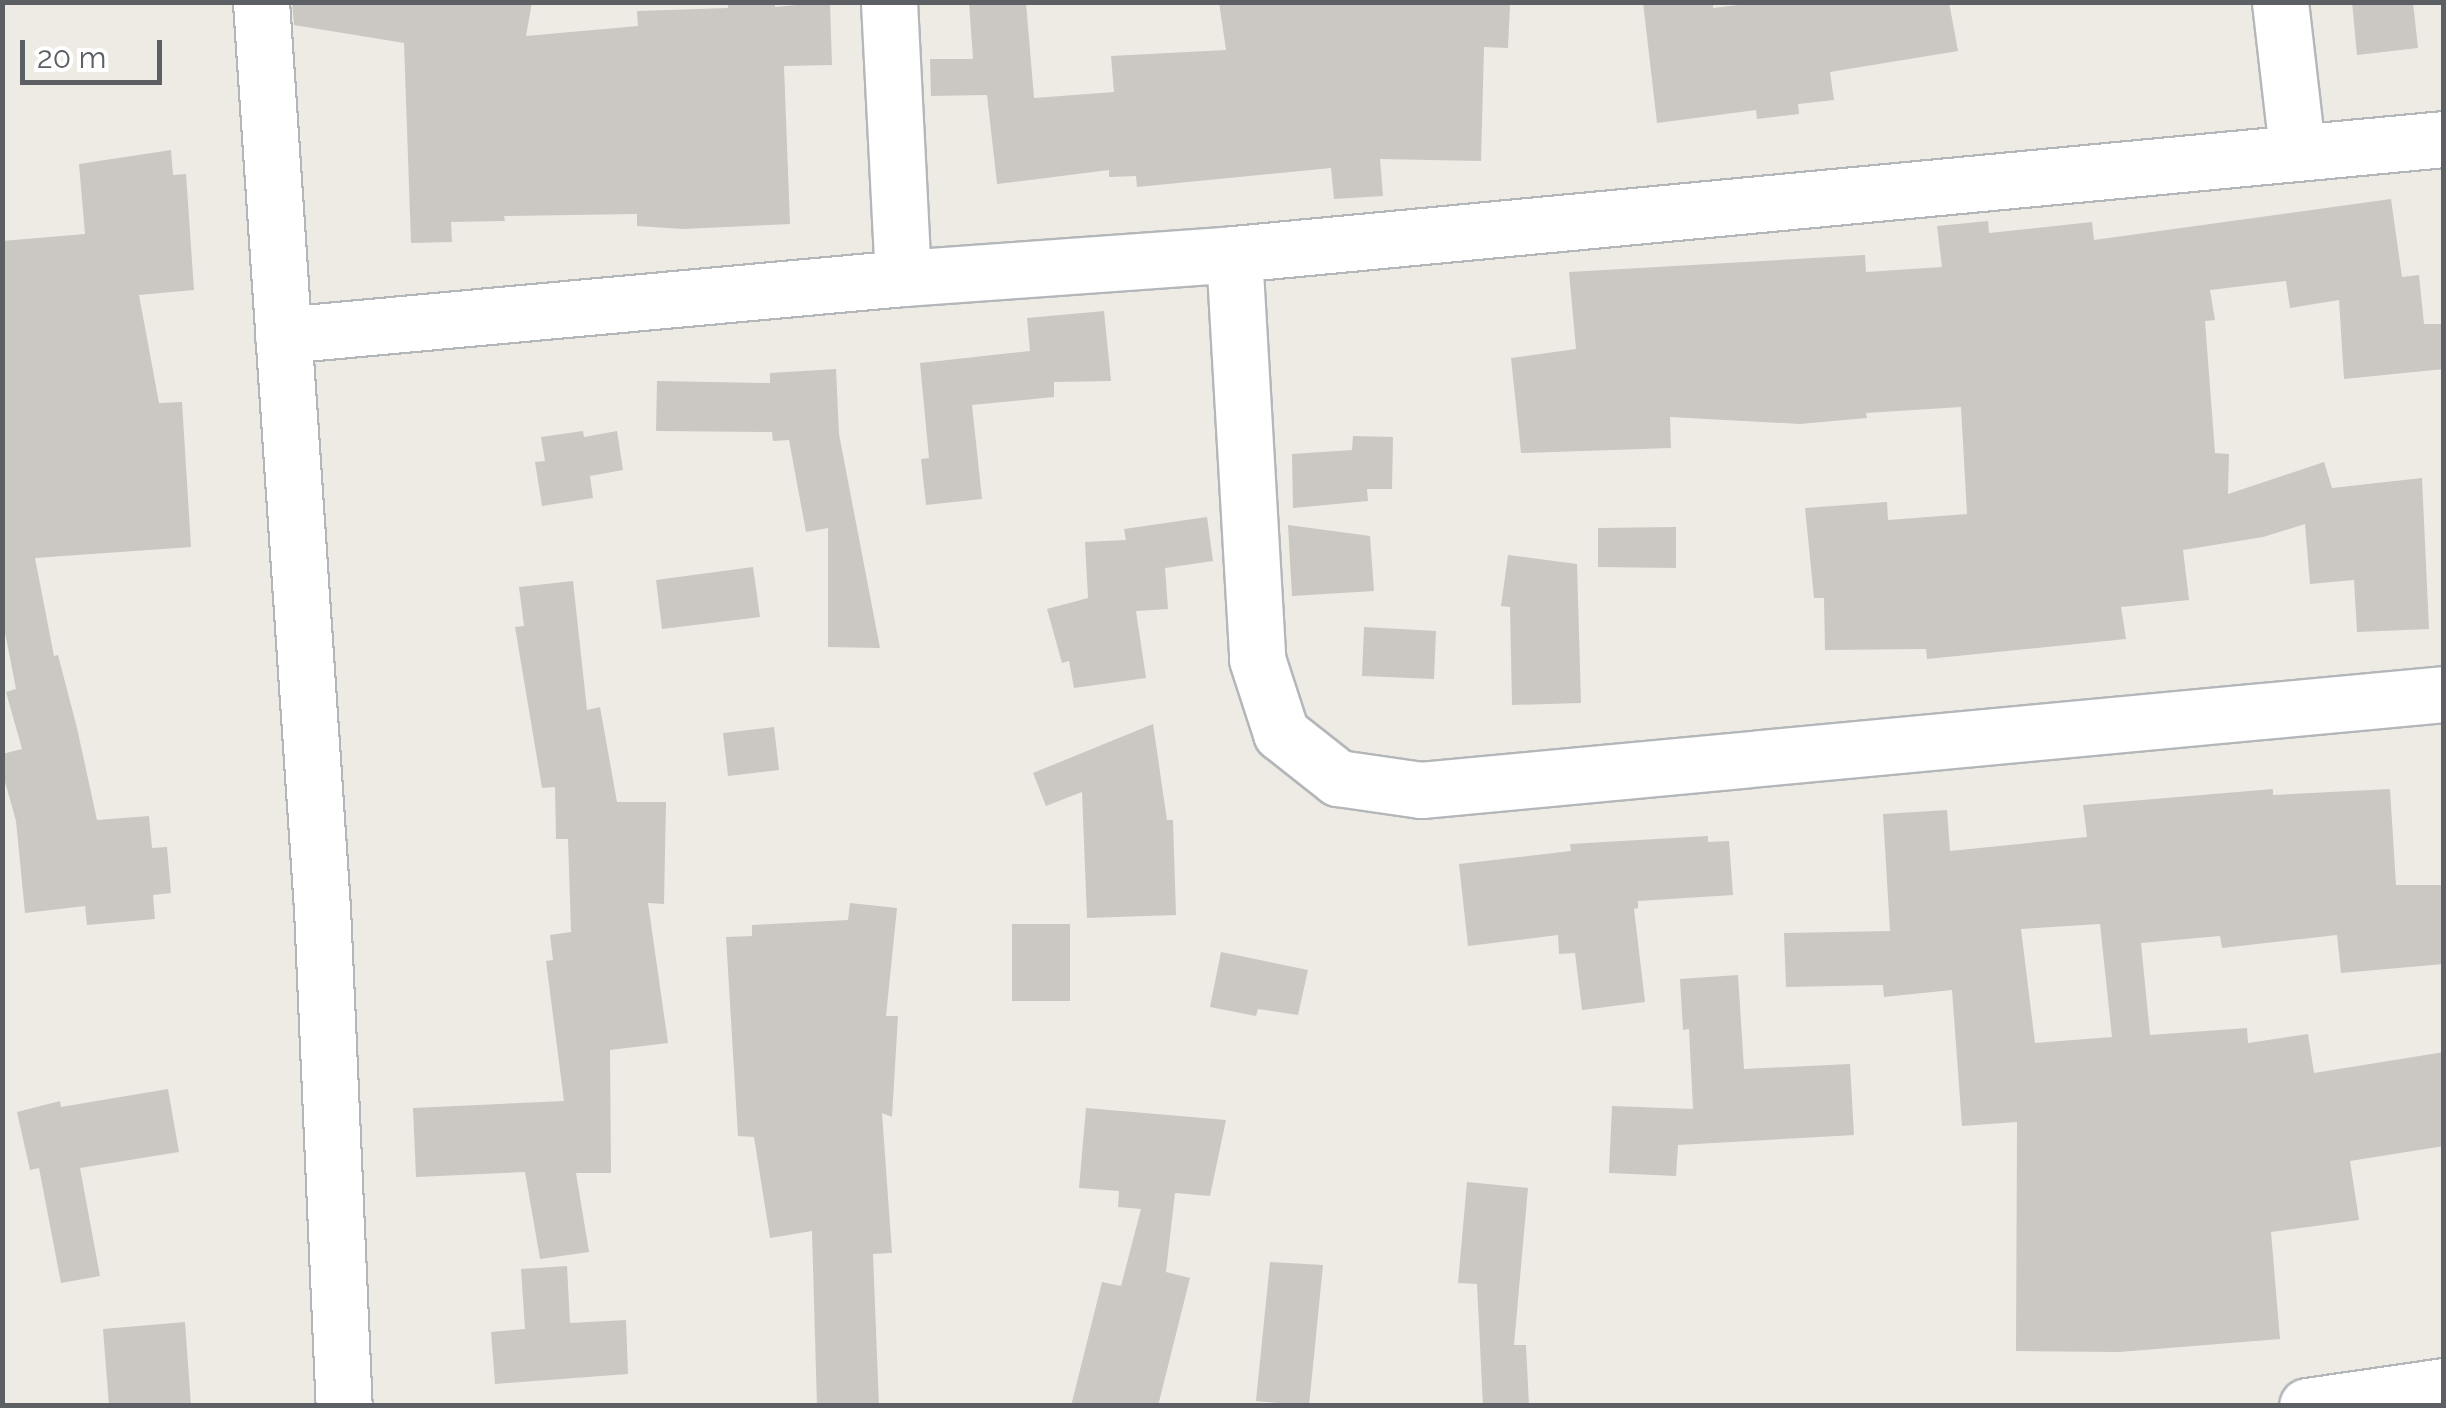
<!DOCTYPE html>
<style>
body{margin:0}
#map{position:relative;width:2446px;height:1408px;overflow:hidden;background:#eeebe4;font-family:Raleway,sans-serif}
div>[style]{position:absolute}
.building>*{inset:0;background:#cbc7c3}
.roads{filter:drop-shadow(2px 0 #b4b7ba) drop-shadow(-2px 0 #b4b7ba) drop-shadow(0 2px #b4b7ba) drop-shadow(0 -2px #b4b7ba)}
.minor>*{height:55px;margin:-27.5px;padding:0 27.5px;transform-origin:27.5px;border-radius:27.5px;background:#fff}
.tertiary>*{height:55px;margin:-27.5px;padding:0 27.5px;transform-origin:27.5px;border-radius:27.5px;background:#fff}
span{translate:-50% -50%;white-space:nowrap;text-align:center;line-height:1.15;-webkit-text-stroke:8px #fff;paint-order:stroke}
.frame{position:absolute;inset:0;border:5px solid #5c6064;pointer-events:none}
.scale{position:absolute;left:20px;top:40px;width:142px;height:45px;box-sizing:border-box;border:5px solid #5c6064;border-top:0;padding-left:12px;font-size:30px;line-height:35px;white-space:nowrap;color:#5c6064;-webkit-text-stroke:8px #fff;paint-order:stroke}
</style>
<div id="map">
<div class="building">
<i style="clip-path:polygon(292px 2px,532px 2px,526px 36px,638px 26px,637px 11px,728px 8px,728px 2px,775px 2px,775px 7px,830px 2px,832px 65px,784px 66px,790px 224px,683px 229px,637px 226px,637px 214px,504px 216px,505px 221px,451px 222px,452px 242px,411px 243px,404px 43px,294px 25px)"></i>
<i style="clip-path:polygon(969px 2px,1026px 2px,1034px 98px,1114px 92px,1111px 56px,1226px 50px,1219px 2px,1510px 5px,1508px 48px,1484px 47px,1481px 161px,1380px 159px,1383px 196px,1334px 199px,1331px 168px,1137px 187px,1136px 176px,1109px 177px,1109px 170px,997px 184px,987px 95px,931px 96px,930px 59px,973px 59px)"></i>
<i style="clip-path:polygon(1643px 2px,1713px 2px,1713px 8px,1764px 2px,1949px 2px,1958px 51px,1830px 72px,1834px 100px,1798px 104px,1799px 114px,1757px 119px,1756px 110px,1657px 123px)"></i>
<i style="clip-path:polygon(2352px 2px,2413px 2px,2418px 48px,2357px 55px)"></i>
<i style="clip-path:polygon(171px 150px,173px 175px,186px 174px,194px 290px,139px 295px,159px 403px,182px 402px,191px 547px,35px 558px,54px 656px,58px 655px,77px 728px,97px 820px,149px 816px,152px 848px,167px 847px,171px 893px,153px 895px,155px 919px,87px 925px,85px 906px,25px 913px,16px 821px,2px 771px,2px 754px,22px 749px,6px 692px,16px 689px,2px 617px,2px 241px,85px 234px,79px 164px)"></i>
<i style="clip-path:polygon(2391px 199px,2402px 277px,2419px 275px,2424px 324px,2444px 324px,2444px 369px,2344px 379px,2339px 300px,2290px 308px,2286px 281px,2210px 290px,2215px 320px,2205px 321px,2215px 453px,2229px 454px,2228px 494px,2324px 462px,2332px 488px,2422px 478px,2429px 629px,2357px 632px,2354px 580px,2310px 584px,2305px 524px,2263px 537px,2183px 550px,2189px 600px,2121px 607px,2126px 639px,1927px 659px,1926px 649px,1825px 650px,1824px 598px,1814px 598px,1805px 508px,1887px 502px,1888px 520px,1967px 514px,1961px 407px,1866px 413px,1867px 418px,1800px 424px,1670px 417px,1671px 448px,1521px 453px,1511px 358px,1576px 349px,1569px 272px,1865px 255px,1866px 272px,1942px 267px,1937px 226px,1988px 221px,1989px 233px,2092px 222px,2094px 240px)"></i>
<i style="clip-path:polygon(1104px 311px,1111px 381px,1054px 382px,1054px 397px,972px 405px,982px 499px,926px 505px,921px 459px,929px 458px,920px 363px,1030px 351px,1027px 318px)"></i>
<i style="clip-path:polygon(836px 369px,839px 434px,880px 648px,828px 647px,828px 528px,806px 532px,789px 440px,773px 441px,772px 432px,656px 431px,657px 381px,770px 383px,770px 373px)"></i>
<i style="clip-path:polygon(583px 431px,584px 437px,617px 431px,623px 470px,590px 476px,593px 498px,542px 506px,535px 462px,545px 461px,541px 437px)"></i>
<i style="clip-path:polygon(1353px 436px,1393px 437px,1392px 489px,1367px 489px,1368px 501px,1293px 508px,1292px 454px,1352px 450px)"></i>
<i style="clip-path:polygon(1207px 517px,1213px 561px,1165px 568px,1168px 609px,1136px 611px,1146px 678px,1074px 688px,1069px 661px,1062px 663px,1047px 609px,1088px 598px,1085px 542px,1126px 540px,1124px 529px)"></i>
<i style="clip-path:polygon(1288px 525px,1370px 536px,1374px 591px,1292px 596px)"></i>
<i style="clip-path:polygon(1676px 527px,1676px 568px,1598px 567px,1598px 528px)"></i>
<i style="clip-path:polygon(1508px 555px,1577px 564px,1581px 703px,1512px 705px,1510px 607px,1501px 606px)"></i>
<i style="clip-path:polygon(753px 567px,760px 617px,662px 629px,656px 580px)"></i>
<i style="clip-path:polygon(573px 581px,587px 710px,600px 707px,617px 802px,666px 802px,664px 904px,648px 903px,668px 1043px,610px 1050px,611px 1173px,576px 1173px,589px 1252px,540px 1259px,525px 1172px,416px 1177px,413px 1108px,564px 1101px,546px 961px,553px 960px,550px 935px,571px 932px,568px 839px,556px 839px,555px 787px,542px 788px,515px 627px,524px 626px,519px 587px)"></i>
<i style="clip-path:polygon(1364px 627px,1436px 631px,1434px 679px,1362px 676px)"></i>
<i style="clip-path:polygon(1153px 724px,1167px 820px,1173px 820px,1176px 915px,1087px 918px,1082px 792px,1046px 806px,1033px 773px)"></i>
<i style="clip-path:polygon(774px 727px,779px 770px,728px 776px,723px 733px)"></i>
<i style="clip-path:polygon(evenodd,2273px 789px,2273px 795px,2390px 789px,2396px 885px,2444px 885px,2444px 964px,2341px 973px,2337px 935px,2222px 948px,2220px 936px,2141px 943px,2150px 1035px,2247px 1028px,2248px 1043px,2308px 1034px,2314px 1073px,2444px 1052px,2444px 1146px,2350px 1161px,2359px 1220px,2271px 1232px,2280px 1339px,2119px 1352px,2016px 1351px,2017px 1122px,1962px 1126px,1952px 990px,1884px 997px,1883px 985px,1786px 987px,1784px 933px,1890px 931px,1883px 814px,1947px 810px,1950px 851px,2087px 837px,2083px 805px,2273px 789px,2100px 924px,2112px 1037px,2035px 1043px,2021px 929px,2100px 924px)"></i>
<i style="clip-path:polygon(1708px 836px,1708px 842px,1729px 841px,1733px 895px,1638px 901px,1638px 908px,1634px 909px,1645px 1002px,1582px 1010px,1575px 953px,1559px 954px,1558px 935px,1468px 946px,1459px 864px,1571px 851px,1570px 844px)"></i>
<i style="clip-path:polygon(850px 903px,897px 908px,886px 1016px,898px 1016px,892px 1117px,882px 1113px,892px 1253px,873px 1254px,879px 1406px,817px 1406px,812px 1231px,770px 1238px,754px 1137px,738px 1136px,726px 937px,752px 936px,752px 925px,848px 920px)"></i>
<i style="clip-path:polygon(1012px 924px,1070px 924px,1070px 1001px,1012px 1001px)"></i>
<i style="clip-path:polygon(1221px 952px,1308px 970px,1298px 1015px,1258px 1009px,1256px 1016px,1210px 1007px)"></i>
<i style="clip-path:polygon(1738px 975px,1744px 1069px,1850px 1064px,1854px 1135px,1678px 1145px,1676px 1176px,1609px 1173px,1612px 1106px,1693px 1109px,1689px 1029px,1683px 1030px,1680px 979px)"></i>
<i style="clip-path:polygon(168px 1089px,179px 1152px,80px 1168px,100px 1276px,61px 1283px,39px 1168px,30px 1170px,17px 1112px,60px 1101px,61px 1107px)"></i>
<i style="clip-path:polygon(1086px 1108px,1226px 1120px,1210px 1196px,1175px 1193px,1166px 1272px,1190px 1278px,1158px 1406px,1071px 1406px,1102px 1282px,1121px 1286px,1141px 1209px,1118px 1207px,1119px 1191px,1079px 1188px)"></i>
<i style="clip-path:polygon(1467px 1182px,1528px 1188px,1514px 1345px,1526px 1345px,1529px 1406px,1483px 1406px,1477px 1284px,1458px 1283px)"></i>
<i style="clip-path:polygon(1270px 1262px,1323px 1265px,1309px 1406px,1256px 1401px)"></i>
<i style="clip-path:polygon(567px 1266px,570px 1323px,626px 1320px,628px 1374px,495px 1384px,491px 1332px,525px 1329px,521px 1269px)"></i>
<i style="clip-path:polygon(185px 1322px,191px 1406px,109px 1406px,103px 1329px)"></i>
</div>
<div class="roads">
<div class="minor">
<i style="left:889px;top:2px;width:276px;rotate:87.1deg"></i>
<i style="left:2280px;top:2px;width:148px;rotate:83.4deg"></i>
<i style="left:1234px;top:254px;width:406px;rotate:86.7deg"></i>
<i style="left:1257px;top:659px;width:78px;rotate:72deg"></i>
<i style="left:1281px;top:733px;width:73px;rotate:38.3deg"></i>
<i style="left:1338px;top:778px;width:84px;rotate:8.2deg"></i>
<i style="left:1421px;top:790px;width:1027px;rotate:-5.36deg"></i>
<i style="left:283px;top:335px;width:623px;rotate:-5.25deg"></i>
<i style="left:903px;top:278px;width:332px;rotate:-4.1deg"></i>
<i style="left:1234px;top:254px;width:1215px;rotate:-5.43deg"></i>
<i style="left:2307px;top:1406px;width:138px;rotate:-8.3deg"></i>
</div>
<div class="tertiary">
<i style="left:261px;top:2px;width:908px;rotate:86.15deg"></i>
<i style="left:322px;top:908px;width:498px;rotate:87.5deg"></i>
</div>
</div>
<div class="frame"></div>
<div class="scale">20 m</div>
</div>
